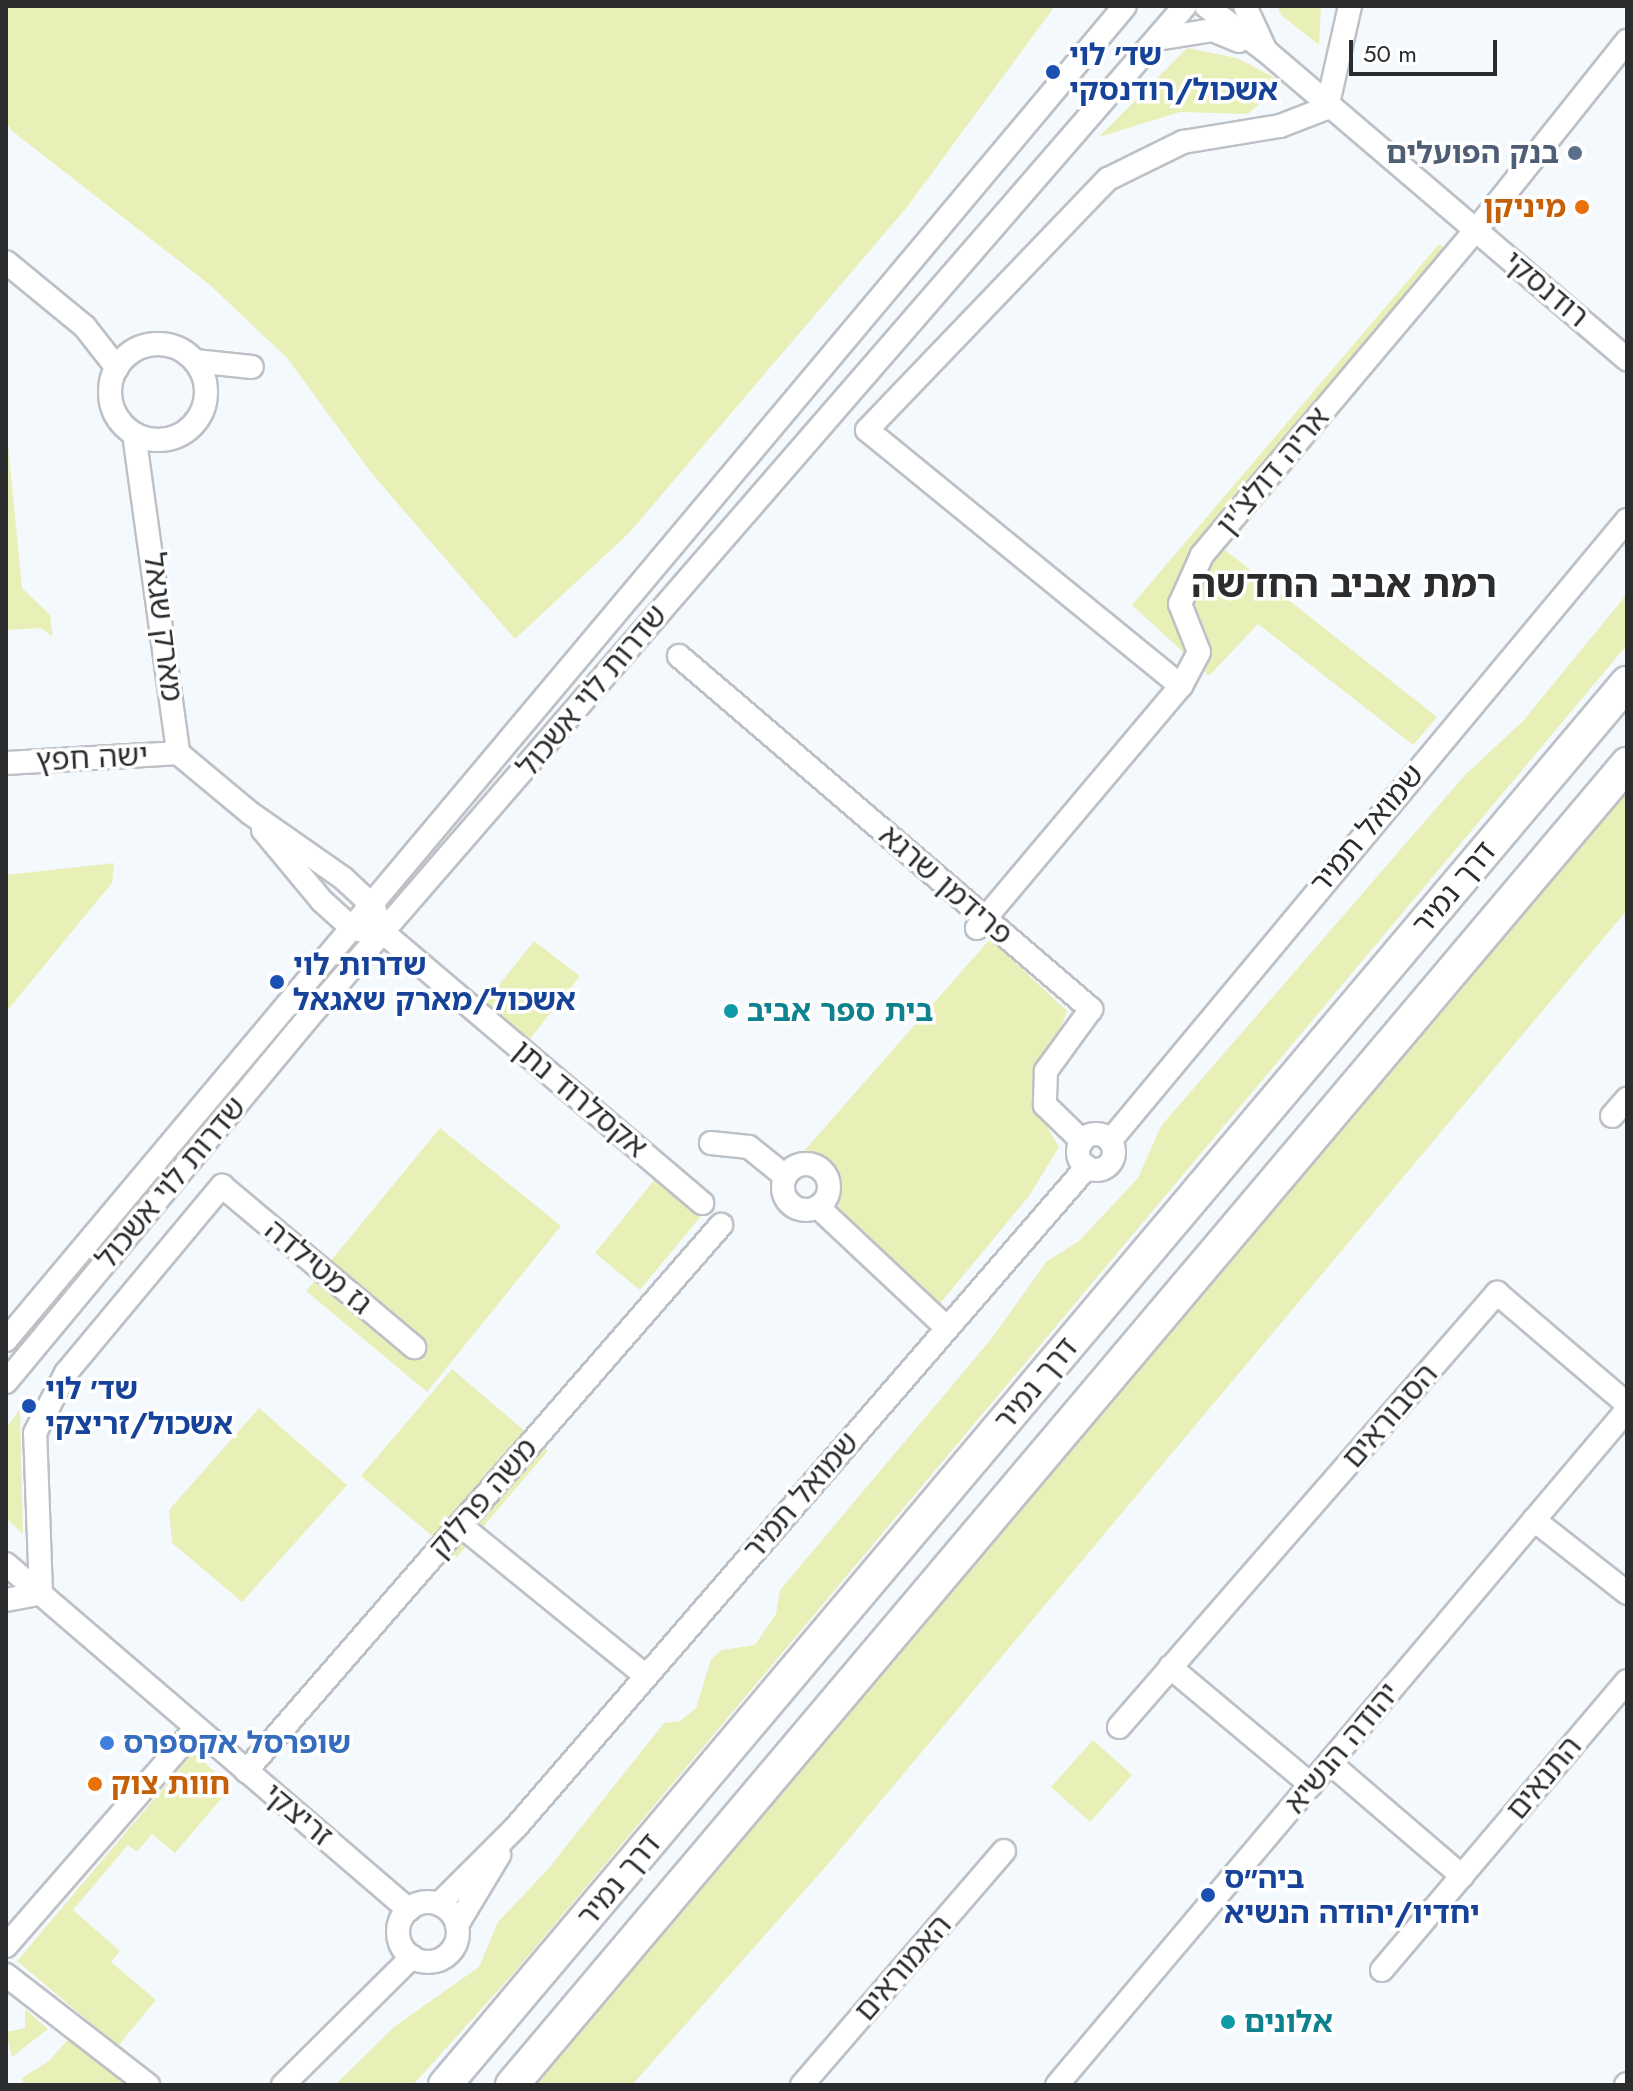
<!DOCTYPE html>
<meta charset="utf-8">
<style>
body{margin:0}
#map{position:relative;width:1633px;height:2091px;overflow:hidden;background:#f4f9fe;font-family:Jost,"Noto Sans Hebrew",sans-serif}
div>[style]{position:absolute}
.green>*{inset:0;background:#e9f0b7}
.roads{filter:drop-shadow(2px 0 #bdc1c6) drop-shadow(-2px 0 #bdc1c6) drop-shadow(0 2px #bdc1c6) drop-shadow(0 -2px #bdc1c6)}
.minor>*{height:22px;margin:-11px;padding:0 11px;transform-origin:11px;border-radius:11px;background:#fff}
.minor>.ring{margin:-11px;padding:0;box-sizing:content-box;background:none;border:22px solid #fff;border-radius:50%}
.highway>*{height:32px;margin:-16px;padding:0 16px;transform-origin:16px;border-radius:16px;background:#fff}
.dots>*{width:22px;height:22px;translate:-50% -50%;box-sizing:border-box;border:4px solid #fff;border-radius:50%}
span{translate:-50% -50%;white-space:nowrap;text-align:center;line-height:1.15;-webkit-text-stroke:7px #fff;paint-order:stroke}
.transit-label{font-size:30px;color:#164399;font-weight:700}
.left{translate:0 -50%;text-align:left}
.service-label{font-size:30px;color:#4e5e75;font-weight:700}
.right{translate:-100% -50%;text-align:right}
.food-label{font-size:30px;color:#c56008;font-weight:700}
.street-label{font-size:30px;color:#2a2c2e}
.culture-label{font-size:30px;color:#0d838f;font-weight:700}
.shop-label{font-size:30px;color:#366cbe;font-weight:700}
.district-label{font-size:38px;color:#2a2c2e;font-weight:700}
.frame{position:absolute;inset:0;border:8px solid #2a2c2e;pointer-events:none}
.scale{position:absolute;left:1349px;top:40px;width:148px;height:36px;box-sizing:border-box;border:4px solid #2a2c2e;border-top:0;padding-left:10px;font-size:24px;line-height:28px;white-space:nowrap;color:#2a2c2e;-webkit-text-stroke:6px #fff;paint-order:stroke}
</style>
<div id="map">
<div class="green">
<i style="clip-path:polygon(6px 6px,1055px 6px,907px 207px,629px 533px,515px 639px,373px 475px,287px 358px,210px 285px,12px 131px,6px 122px)"></i>
<i style="clip-path:polygon(1277px 6px,1321px 6px,1319px 45px,1281px 15px)"></i>
<i style="clip-path:polygon(1187px 48px,1237px 58px,1283px 82px,1248px 114px,1180px 112px,1099px 137px)"></i>
<i style="clip-path:polygon(1439px 244px,1464px 264px,1225px 550px,1437px 717px,1413px 745px,1258px 624px,1209px 676px,1132px 605px)"></i>
<i style="clip-path:polygon(6px 423px,22px 588px,50px 615px,53px 637px,41px 628px,6px 630px)"></i>
<i style="clip-path:polygon(1627px 594px,1627px 645px,513px 1974px,413px 2085px,335px 2085px,394px 2027px,479px 1967px,498px 1922px,548px 1869px,664px 1723px,680px 1721px,696px 1708px,711px 1659px,722px 1650px,755px 1645px,776px 1614px,780px 1590px,992px 1338px,1047px 1261px,1079px 1241px,1138px 1178px,1161px 1126px,1465px 775px,1523px 721px)"></i>
<i style="clip-path:polygon(1627px 782px,1627px 910px,828px 1864px,632px 2085px,531px 2085px)"></i>
<i style="clip-path:polygon(114px 863px,112px 883px,6px 1012px,6px 875px)"></i>
<i style="clip-path:polygon(990px 939px,1067px 1011px,1056px 1041px,1033px 1070px,1036px 1108px,1059px 1147px,1029px 1196px,938px 1306px,838px 1218px,840px 1186px,827px 1157px,804px 1151px)"></i>
<i style="clip-path:polygon(534px 941px,580px 976px,526px 1044px,482px 1006px)"></i>
<i style="clip-path:polygon(440px 1128px,561px 1226px,427px 1392px,306px 1291px)"></i>
<i style="clip-path:polygon(655px 1179px,701px 1216px,640px 1290px,595px 1253px)"></i>
<i style="clip-path:polygon(452px 1369px,548px 1451px,457px 1557px,361px 1476px)"></i>
<i style="clip-path:polygon(259px 1408px,347px 1485px,242px 1602px,172px 1543px,169px 1510px)"></i>
<i style="clip-path:polygon(20px 1409px,23px 1534px,6px 1518px,6px 1428px)"></i>
<i style="clip-path:polygon(1093px 1740px,1132px 1775px,1090px 1822px,1051px 1787px)"></i>
<i style="clip-path:polygon(193px 1753px,232px 1786px,175px 1853px,152px 1834px,137px 1852px,128px 1845px,73px 1910px,120px 1951px,111px 1962px,156px 2000px,118px 2046px,17px 1961px)"></i>
<i style="clip-path:polygon(25px 2009px,48px 2029px,12px 2057px,6px 2032px,25px 2028px)"></i>
<i style="clip-path:polygon(72px 2035px,125px 2085px,24px 2085px,22px 2078px,49px 2061px)"></i>
</div>
<div class="roads">
<div class="minor">
<i style="left:1206px;top:6px;width:75px;rotate:36.9deg"></i>
<i style="left:1266px;top:51px;width:475px;rotate:40.5deg"></i>
<i style="left:1245px;top:6px;width:45px;rotate:65.1deg"></i>
<i style="left:1157px;top:39px;width:57px;rotate:-9.1deg"></i>
<i style="left:1213px;top:30px;width:28px;rotate:23deg"></i>
<i style="left:6px;top:262px;width:102px;rotate:39.4deg"></i>
<i style="left:85px;top:327px;width:52px;rotate:52deg"></i>
<i class="ring" style="left:110px;top:344px;width:74px;height:74px"></i>
<i style="left:195px;top:361px;width:57px;rotate:6deg"></i>
<i style="left:134px;top:434px;width:322px;rotate:82.1deg"></i>
<i style="left:679px;top:656px;width:543px;rotate:40.59deg"></i>
<i style="left:1091px;top:1009px;width:77px;rotate:126deg"></i>
<i style="left:1046px;top:1071px;width:34px;rotate:92deg"></i>
<i style="left:1045px;top:1105px;width:52px;rotate:44.2deg"></i>
<i style="left:1181px;top:686px;width:405px;rotate:-140.8deg"></i>
<i style="left:867px;top:430px;width:348px;rotate:-46.2deg"></i>
<i style="left:1108px;top:179px;width:84px;rotate:-26.3deg"></i>
<i style="left:1183px;top:142px;width:98px;rotate:-9.4deg"></i>
<i style="left:1280px;top:126px;width:50px;rotate:-21deg"></i>
<i style="left:1327px;top:108px;width:105px;rotate:-77.3deg"></i>
<i style="left:178px;top:753px;width:94px;rotate:39.8deg"></i>
<i style="left:250px;top:813px;width:113px;rotate:35deg"></i>
<i style="left:343px;top:878px;width:41px;rotate:43deg"></i>
<i style="left:373px;top:906px;width:30px;rotate:67deg"></i>
<i style="left:385px;top:934px;width:416px;rotate:40.3deg"></i>
<i style="left:6px;top:763px;width:172px;rotate:-3.3deg"></i>
<i style="left:263px;top:830px;width:92px;rotate:50.3deg"></i>
<i style="left:322px;top:901px;width:42px;rotate:42.1deg"></i>
<i style="left:353px;top:929px;width:11px;rotate:10deg"></i>
<i style="left:977px;top:928px;width:317px;rotate:-49.9deg"></i>
<i style="left:1181px;top:686px;width:38px;rotate:-62deg"></i>
<i style="left:1199px;top:652px;width:52px;rotate:-111.6deg"></i>
<i style="left:1180px;top:604px;width:54px;rotate:-65.8deg"></i>
<i style="left:1202px;top:555px;width:425px;rotate:-49.9deg"></i>
<i style="left:1476px;top:230px;width:242px;rotate:-51.4deg"></i>
<i style="left:1612px;top:1116px;width:23px;rotate:-49deg"></i>
<i class="ring" style="left:1078px;top:1134px;width:14px;height:14px"></i>
<i style="left:1110px;top:1141px;width:808px;rotate:-50.22deg"></i>
<i style="left:711px;top:1143px;width:38px;rotate:6deg"></i>
<i style="left:749px;top:1147px;width:46px;rotate:38.9deg"></i>
<i class="ring" style="left:783px;top:1164px;width:24px;height:24px"></i>
<i style="left:818px;top:1207px;width:175px;rotate:43.2deg"></i>
<i style="left:6px;top:1340px;width:1741px;rotate:-50.01deg"></i>
<i style="left:6px;top:1382px;width:473px;rotate:-50.3deg"></i>
<i style="left:308px;top:1018px;width:1339px;rotate:-49.09deg"></i>
<i style="left:1534px;top:1520px;width:118px;rotate:38.1deg"></i>
<i style="left:460px;top:1525px;width:240px;rotate:39.1deg"></i>
<i style="left:6px;top:1564px;width:531px;rotate:40.65deg"></i>
<i style="left:6px;top:1600px;width:36px;rotate:-11deg"></i>
<i style="left:41px;top:1593px;width:160px;rotate:-92.1deg"></i>
<i style="left:35px;top:1433px;width:68px;rotate:-62.7deg"></i>
<i style="left:66px;top:1373px;width:244px;rotate:-50.2deg"></i>
<i style="left:222px;top:1186px;width:251px;rotate:40deg"></i>
<i style="left:1170px;top:1667px;width:184px;rotate:39.9deg"></i>
<i style="left:1119px;top:1727px;width:576px;rotate:-48.95deg"></i>
<i style="left:1497px;top:1293px;width:171px;rotate:40.5deg"></i>
<i style="left:1330px;top:1763px;width:174px;rotate:40.6deg"></i>
<i style="left:246px;top:1771px;width:724px;rotate:-48.98deg"></i>
<i class="ring" style="left:398px;top:1902px;width:38px;height:38px"></i>
<i style="left:439px;top:1904px;width:109px;rotate:-45deg"></i>
<i style="left:516px;top:1827px;width:873px;rotate:-49.14deg"></i>
<i style="left:457px;top:1925px;width:82px;rotate:-59deg"></i>
<i style="left:6px;top:1946px;width:288px;rotate:-48.9deg"></i>
<i style="left:1382px;top:1970px;width:379px;rotate:-49.7deg"></i>
<i style="left:6px;top:1975px;width:180px;rotate:37.8deg"></i>
<i style="left:283px;top:2085px;width:182px;rotate:-44.8deg"></i>
<i style="left:802px;top:2085px;width:309px;rotate:-49.2deg"></i>
<i style="left:1057px;top:2085px;width:883px;rotate:-49.82deg"></i>
<i style="left:1626px;top:2085px;width:1px;rotate:-45deg"></i>
</div>
<div class="highway">
<i style="left:445px;top:2085px;width:1834px;rotate:-49.87deg"></i>
<i style="left:512px;top:2085px;width:1729px;rotate:-49.83deg"></i>
</div>
</div>
<div class="dots">
<i style="left:1053px;top:72px;background:#1a4fb4"></i>
<i style="left:1575px;top:153px;background:#5c6f8a"></i>
<i style="left:1582px;top:207px;background:#e8710a"></i>
<i style="left:277px;top:982px;background:#1a4fb4"></i>
<i style="left:731px;top:1011px;background:#0f9aa8"></i>
<i style="left:29px;top:1406px;background:#1a4fb4"></i>
<i style="left:107px;top:1743px;background:#3f7fe0"></i>
<i style="left:95px;top:1784px;background:#e8710a"></i>
<i style="left:1208px;top:1895px;background:#1a4fb4"></i>
<i style="left:1228px;top:2022px;background:#0f9aa8"></i>
</div>
<div class="transit-label">
<span class="left" style="left:1069px;top:72px">שד׳ לוי<br>אשכול/רודנסקי</span>
<span class="left" style="left:293px;top:982px">שדרות לוי<br>אשכול/מארק שאגאל</span>
<span class="left" style="left:45px;top:1406px">שד׳ לוי<br>אשכול/זריצקי</span>
<span class="left" style="left:1224px;top:1895px">ביה״ס<br>יחדיו/יהודה הנשיא</span>
</div>
<div class="service-label">
<span class="right" style="left:1559px;top:153px">בנק הפועלים</span>
</div>
<div class="food-label">
<span class="right" style="left:1566px;top:207px">מיניקן</span>
<span class="left" style="left:111px;top:1784px">חוות צוק</span>
</div>
<div class="street-label">
<span style="left:1546px;top:289px;rotate:40deg">רודנסקי</span>
<span style="left:1273px;top:471px;rotate:-50deg">אריה דולצ'ין</span>
<span style="left:163px;top:627px;rotate:83deg">מארק שגאל</span>
<span style="left:592px;top:691px;rotate:-50deg">שדרות לוי אשכול</span>
<span style="left:92px;top:758px;rotate:-3deg">ישה חפץ</span>
<span style="left:1367px;top:829px;rotate:-50deg">שמואל תמיר</span>
<span style="left:946px;top:885px;rotate:41deg">פרידמן שרגא</span>
<span style="left:1454px;top:888px;rotate:-50deg">דרך נמיר</span>
<span style="left:580px;top:1099px;rotate:40deg">אקסלרוד נתן</span>
<span style="left:171px;top:1183px;rotate:-50deg">שדרות לוי אשכול</span>
<span style="left:318px;top:1267px;rotate:40deg">גז מטילדה</span>
<span style="left:1036px;top:1384px;rotate:-50deg">דרך נמיר</span>
<span style="left:1390px;top:1416px;rotate:-49deg">הסבוראים</span>
<span style="left:801px;top:1496px;rotate:-49deg">שמואל תמיר</span>
<span style="left:483px;top:1498px;rotate:-49deg">משה פרלוק</span>
<span style="left:1342px;top:1748px;rotate:-50deg">יהודה הנשיא</span>
<span style="left:1544px;top:1778px;rotate:-50deg">התנאים</span>
<span style="left:298px;top:1815px;rotate:40deg">זריצקי</span>
<span style="left:619px;top:1880px;rotate:-50deg">דרך נמיר</span>
<span style="left:903px;top:1968px;rotate:-49deg">האמוראים</span>
</div>
<div class="culture-label">
<span class="left" style="left:747px;top:1011px">בית ספר אביב</span>
<span class="left" style="left:1244px;top:2022px">אלונים</span>
</div>
<div class="shop-label">
<span class="left" style="left:123px;top:1743px">שופרסל אקספרס</span>
</div>
<div class="district-label">
<span style="left:1344px;top:584px">רמת אביב החדשה</span>
</div>
<div class="frame"></div>
<div class="scale">50 m</div>
</div>
